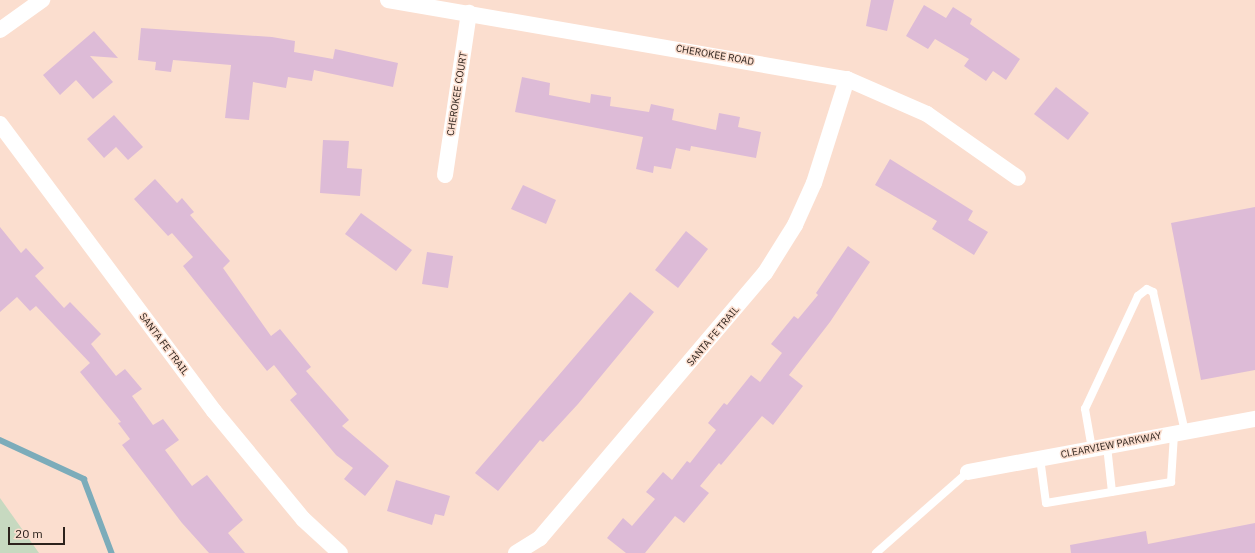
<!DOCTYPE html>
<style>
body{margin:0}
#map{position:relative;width:1255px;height:553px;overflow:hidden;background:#fbdecf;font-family:"IBM Plex Sans",sans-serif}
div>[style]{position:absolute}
.green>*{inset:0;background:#c7d9c0}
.stream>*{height:5.5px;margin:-2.75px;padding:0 2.75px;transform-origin:2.75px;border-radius:2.75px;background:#7cacba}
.building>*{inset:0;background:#ddbbd7}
.service>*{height:8px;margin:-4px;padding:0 4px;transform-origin:4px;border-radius:4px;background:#fff}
.minor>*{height:16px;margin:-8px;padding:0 8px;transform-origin:8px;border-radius:8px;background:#fff}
span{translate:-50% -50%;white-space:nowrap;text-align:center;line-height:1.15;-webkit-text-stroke:3px #fbdecf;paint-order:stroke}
.street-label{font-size:10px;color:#2c221c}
.scale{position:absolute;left:8px;top:527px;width:57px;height:18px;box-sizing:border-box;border:2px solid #2c221c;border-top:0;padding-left:5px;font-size:12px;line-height:14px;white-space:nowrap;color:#2c221c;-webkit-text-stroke:3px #fbdecf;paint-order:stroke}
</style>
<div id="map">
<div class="green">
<i style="clip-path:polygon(0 498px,39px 553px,0 553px)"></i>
</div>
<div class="stream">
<i style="left:0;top:440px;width:93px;rotate:24.9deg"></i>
<i style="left:84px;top:479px;width:79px;rotate:69.3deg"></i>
</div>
<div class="building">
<i style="clip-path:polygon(871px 0,894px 0,887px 31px,866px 26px)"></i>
<i style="clip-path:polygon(924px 5px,946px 18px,953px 7px,972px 19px,970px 24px,1020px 59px,1006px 80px,993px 71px,986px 81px,964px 66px,969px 59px,935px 39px,928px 49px,906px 36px)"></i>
<i style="clip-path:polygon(141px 28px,272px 37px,295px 41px,294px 52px,333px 59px,335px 49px,398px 63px,393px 87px,314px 70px,312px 81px,288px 77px,286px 88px,253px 82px,249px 120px,225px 118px,231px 65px,173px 60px,171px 72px,155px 70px,156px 62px,138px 60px)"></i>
<i style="clip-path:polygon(94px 31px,118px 58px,90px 56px,113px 82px,93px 99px,76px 80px,60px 95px,43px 75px)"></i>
<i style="clip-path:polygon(522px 77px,550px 83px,549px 95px,590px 103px,591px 94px,611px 97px,610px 106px,649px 112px,651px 104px,674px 109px,672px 120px,716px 130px,719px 113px,740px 117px,738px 127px,761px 132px,756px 158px,691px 146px,690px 151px,676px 148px,671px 169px,654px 166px,653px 173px,636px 169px,643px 137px,515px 112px)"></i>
<i style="clip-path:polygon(1056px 87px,1089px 113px,1068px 140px,1034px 114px)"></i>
<i style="clip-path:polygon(114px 115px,143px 147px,128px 160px,116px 147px,104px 158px,87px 139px)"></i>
<i style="clip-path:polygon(323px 140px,349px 141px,347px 168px,362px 169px,360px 196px,320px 193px)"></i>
<i style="clip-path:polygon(890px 159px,973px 211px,968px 220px,988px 232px,974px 255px,932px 229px,937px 221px,875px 185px)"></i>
<i style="clip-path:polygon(155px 179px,177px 203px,182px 198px,194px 212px,190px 215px,230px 261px,223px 268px,271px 336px,280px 329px,311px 367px,306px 371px,349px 420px,342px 426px,389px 466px,365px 496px,344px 479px,353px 468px,336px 455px,290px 400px,297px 394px,274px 365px,267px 371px,183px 266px,193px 257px,172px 233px,168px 236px,134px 199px)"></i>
<i style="clip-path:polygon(523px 185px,556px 200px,546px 224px,511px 209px)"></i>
<i style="clip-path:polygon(1255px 207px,1255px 370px,1201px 380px,1171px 223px)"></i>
<i style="clip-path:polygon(361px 213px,412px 250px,396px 271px,345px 234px)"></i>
<i style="clip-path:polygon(0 227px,21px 253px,26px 248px,44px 268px,35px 276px,64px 308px,70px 302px,101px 334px,91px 344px,116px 376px,125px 369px,142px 389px,132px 396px,153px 425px,163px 419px,179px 440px,165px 450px,192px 486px,207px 475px,243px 520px,228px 533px,245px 553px,209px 553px,182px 523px,122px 445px,130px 439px,118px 423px,121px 422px,80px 372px,90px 363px,36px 306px,30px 311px,17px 297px,0 312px)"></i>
<i style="clip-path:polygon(686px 231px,708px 249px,678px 288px,655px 270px)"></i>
<i style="clip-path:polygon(848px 246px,870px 262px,830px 322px,789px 375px,803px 386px,773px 425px,762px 416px,721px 465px,719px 463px,700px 486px,709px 493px,684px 523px,675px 516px,645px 553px,626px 553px,607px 538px,623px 518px,632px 526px,655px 499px,646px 492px,663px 472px,672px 480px,687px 461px,690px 463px,716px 430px,708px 423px,724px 403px,727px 405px,751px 375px,760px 382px,782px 353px,771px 344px,794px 316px,798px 319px,818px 295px,816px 293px)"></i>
<i style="clip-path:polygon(427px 252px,453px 256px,448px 288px,422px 284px)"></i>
<i style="clip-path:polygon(630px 292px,654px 312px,578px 404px,543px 442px,540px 440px,498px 491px,475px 473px)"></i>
<i style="clip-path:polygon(396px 480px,450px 496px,444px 516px,435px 514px,432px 525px,387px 511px)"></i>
<i style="clip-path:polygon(1255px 523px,1255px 553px,1071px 553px,1070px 545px,1146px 531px,1148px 544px)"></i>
</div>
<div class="service">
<i style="left:1107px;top:446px;width:46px;rotate:83.8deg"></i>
<i style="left:1092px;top:449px;width:41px;rotate:-99.9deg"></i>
<i style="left:1085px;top:409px;width:125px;rotate:-64.9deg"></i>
<i style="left:1138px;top:296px;width:11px;rotate:-38deg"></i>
<i style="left:1147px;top:289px;width:7px;rotate:27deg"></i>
<i style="left:1153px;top:292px;width:144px;rotate:77.1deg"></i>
<i style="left:1040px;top:458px;width:45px;rotate:82.4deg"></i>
<i style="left:1046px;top:503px;width:127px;rotate:-9.5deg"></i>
<i style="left:1171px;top:482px;width:48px;rotate:-86.4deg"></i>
<i style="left:876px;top:553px;width:123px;rotate:-41.4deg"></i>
</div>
<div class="minor">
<i style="left:388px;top:0;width:466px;rotate:9.8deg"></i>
<i style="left:847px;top:79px;width:87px;rotate:23.6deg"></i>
<i style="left:927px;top:114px;width:111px;rotate:35.1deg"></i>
<i style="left:0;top:30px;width:52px;rotate:-35.5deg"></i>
<i style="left:0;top:124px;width:358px;rotate:53.3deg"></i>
<i style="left:214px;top:411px;width:140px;rotate:50.5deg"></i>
<i style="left:303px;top:519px;width:50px;rotate:42.6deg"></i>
<i style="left:445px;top:175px;width:164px;rotate:-81.6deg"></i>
<i style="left:968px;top:472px;width:292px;rotate:-10.5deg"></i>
<i style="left:516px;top:553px;width:28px;rotate:-32deg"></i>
<i style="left:540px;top:538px;width:348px;rotate:-49.7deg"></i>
<i style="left:765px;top:273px;width:57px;rotate:-58deg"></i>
<i style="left:795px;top:225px;width:46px;rotate:-65.7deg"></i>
<i style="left:814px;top:183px;width:109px;rotate:-72.4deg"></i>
</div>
<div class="street-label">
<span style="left:715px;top:55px;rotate:10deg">CHEROKEE ROAD</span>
<span style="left:457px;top:94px;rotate:-81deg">CHEROKEE COURT</span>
<span style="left:713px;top:336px;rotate:-50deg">SANTA FE TRAIL</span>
<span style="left:164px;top:344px;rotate:53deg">SANTA FE TRAIL</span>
<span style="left:1111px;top:445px;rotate:-11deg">CLEARVIEW PARKWAY</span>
</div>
<div class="scale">20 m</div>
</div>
